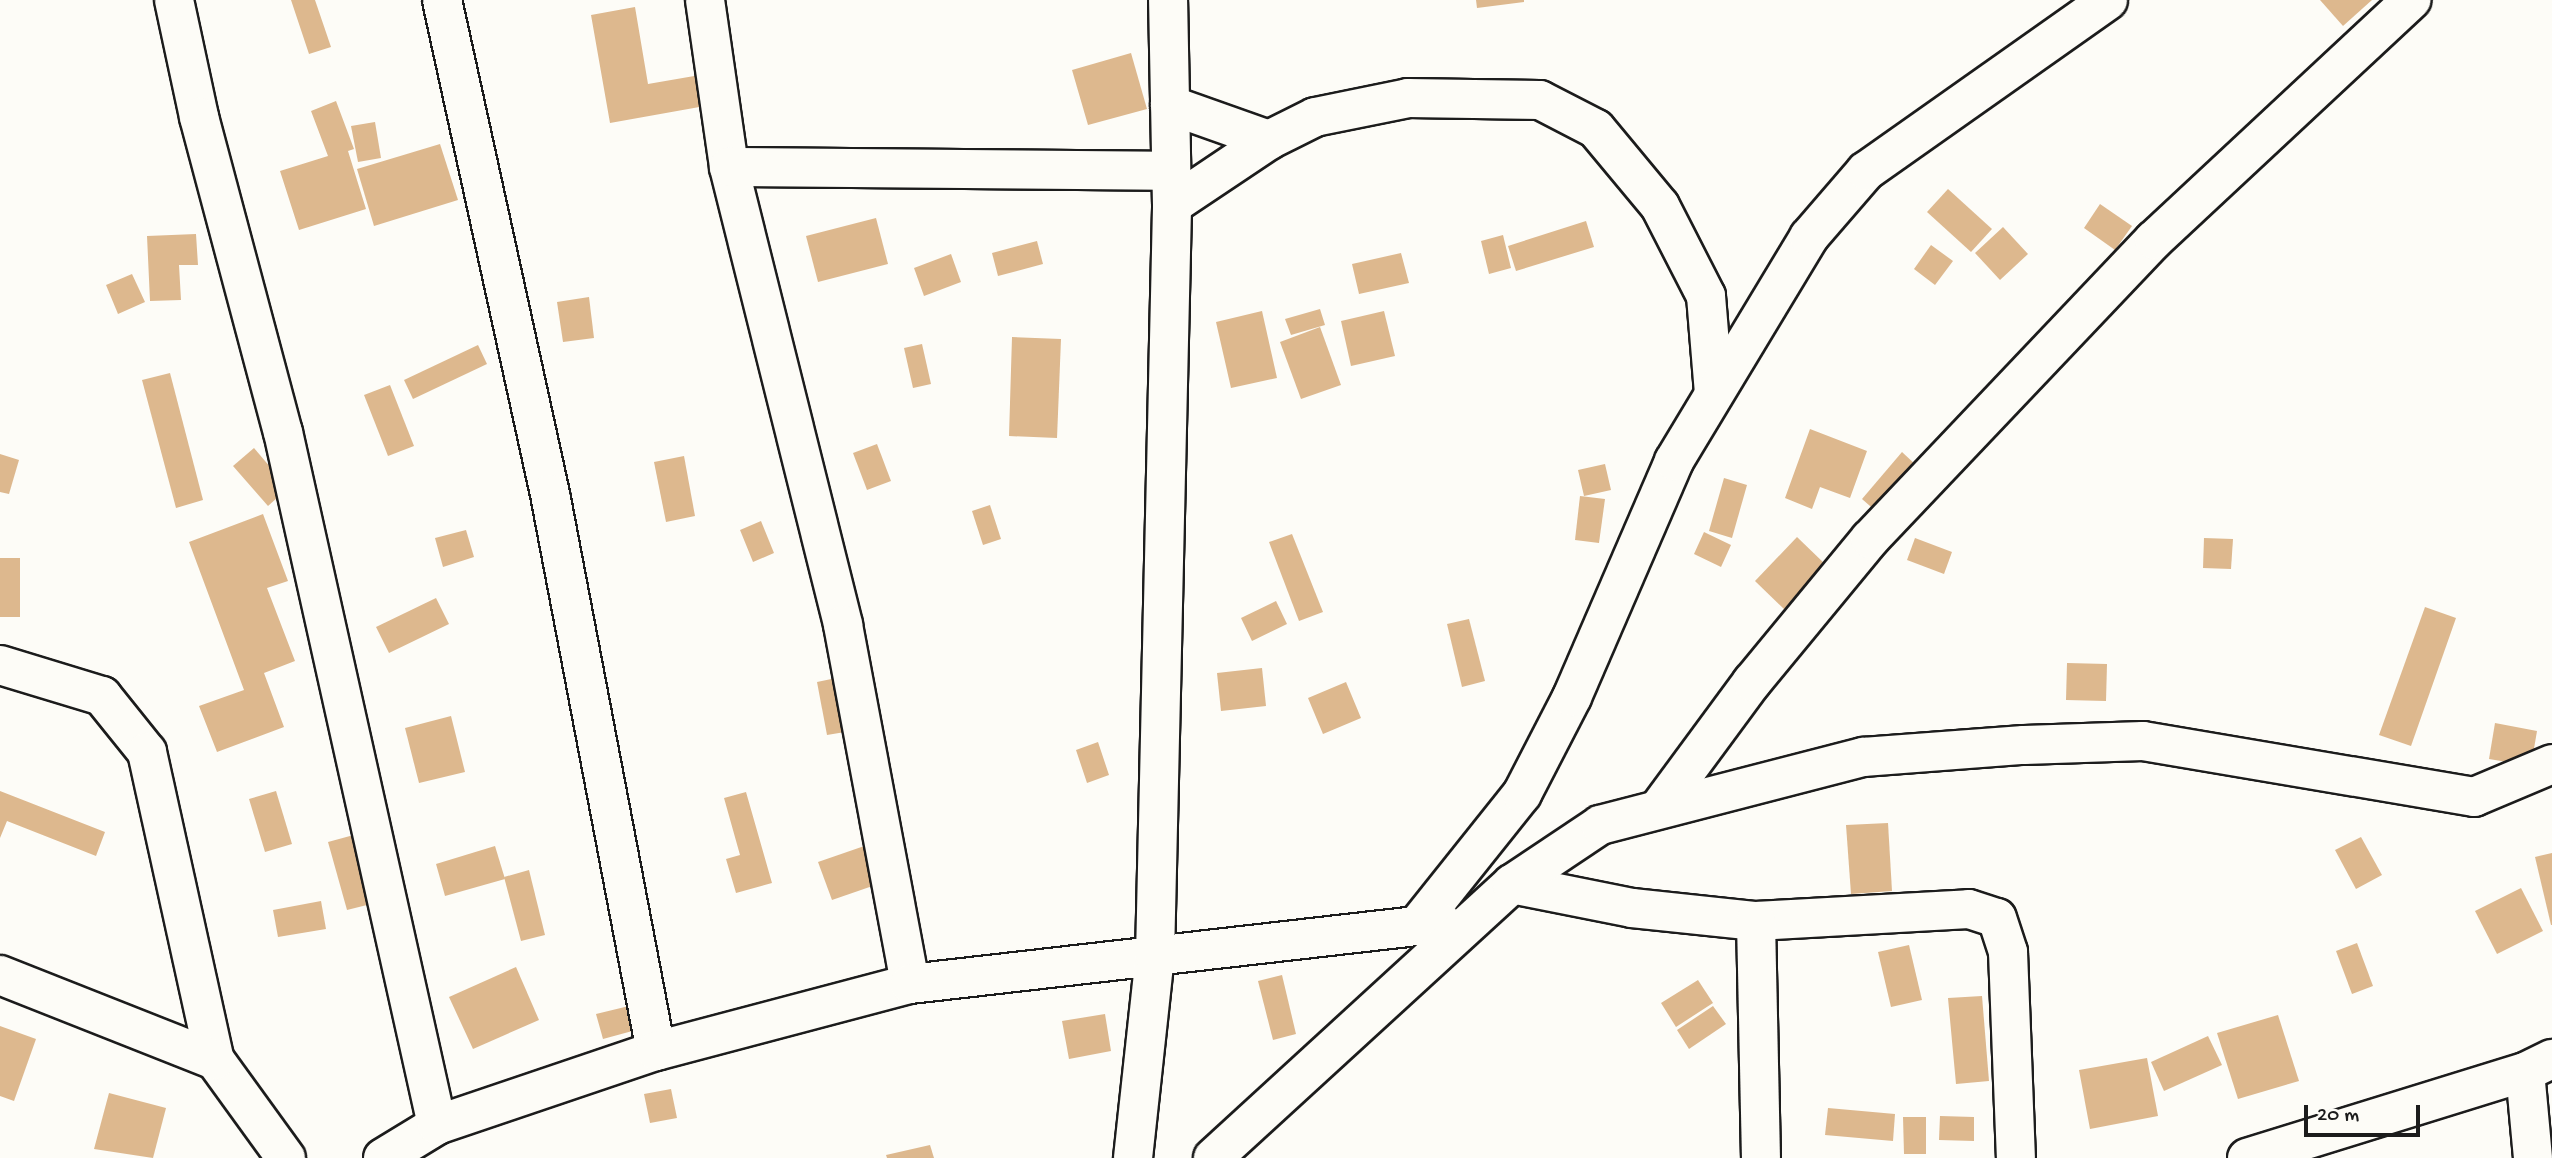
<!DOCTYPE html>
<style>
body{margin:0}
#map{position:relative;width:2552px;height:1158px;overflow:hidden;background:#fdfcf7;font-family:"Gochi Hand",sans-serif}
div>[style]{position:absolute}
.building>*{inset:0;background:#ddb88e}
.roads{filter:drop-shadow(2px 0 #1c1c1c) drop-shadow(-2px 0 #1c1c1c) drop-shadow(0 2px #1c1c1c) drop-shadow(0 -2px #1c1c1c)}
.minor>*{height:38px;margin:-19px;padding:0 19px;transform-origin:19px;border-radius:19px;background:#fdfcf7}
span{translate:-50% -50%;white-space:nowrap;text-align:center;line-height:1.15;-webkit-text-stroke:6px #fdfcf7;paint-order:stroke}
.scale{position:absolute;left:2304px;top:1105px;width:116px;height:32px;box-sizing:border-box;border:4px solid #1c1c1c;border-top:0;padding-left:9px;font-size:21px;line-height:24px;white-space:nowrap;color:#1c1c1c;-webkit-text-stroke:5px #fdfcf7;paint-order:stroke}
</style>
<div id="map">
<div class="building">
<i style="clip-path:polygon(291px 0,315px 0,331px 47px,309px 54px)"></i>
<i style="clip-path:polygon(1476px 0,1524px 0,1524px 2px,1477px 8px)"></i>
<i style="clip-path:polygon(2320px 0,2372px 0,2343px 26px)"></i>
<i style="clip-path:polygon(635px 7px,648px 84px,700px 75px,705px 106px,610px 123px,591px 15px)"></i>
<i style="clip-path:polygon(1131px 53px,1147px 109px,1088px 125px,1072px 70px)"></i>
<i style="clip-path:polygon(336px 101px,354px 149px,348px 151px,366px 209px,299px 230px,280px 171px,328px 156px,311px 111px)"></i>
<i style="clip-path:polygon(375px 122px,381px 158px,358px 162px,351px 126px)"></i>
<i style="clip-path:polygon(440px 144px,458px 200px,374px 226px,357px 169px)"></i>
<i style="clip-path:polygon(1948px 189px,1992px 229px,1971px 252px,1927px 212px)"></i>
<i style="clip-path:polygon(2100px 204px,2132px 226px,2115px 250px,2084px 228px)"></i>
<i style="clip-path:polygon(876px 218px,888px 264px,818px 282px,806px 236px)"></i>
<i style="clip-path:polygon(1586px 221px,1594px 247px,1516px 271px,1508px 246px)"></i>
<i style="clip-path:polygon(2003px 227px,2028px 254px,2000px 280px,1975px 253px)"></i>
<i style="clip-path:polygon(196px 234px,198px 265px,179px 265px,181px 300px,150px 301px,147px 236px)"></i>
<i style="clip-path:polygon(1503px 235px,1511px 268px,1489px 274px,1481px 241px)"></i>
<i style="clip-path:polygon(1037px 241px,1043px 264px,998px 276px,992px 253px)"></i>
<i style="clip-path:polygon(1931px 245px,1953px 261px,1935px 285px,1914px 269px)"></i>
<i style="clip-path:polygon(1401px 253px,1409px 283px,1359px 294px,1352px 264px)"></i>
<i style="clip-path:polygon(951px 254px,961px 282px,924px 296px,914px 268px)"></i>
<i style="clip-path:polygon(132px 274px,145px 302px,118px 314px,106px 285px)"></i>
<i style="clip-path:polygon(589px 297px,594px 338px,563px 342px,557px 302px)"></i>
<i style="clip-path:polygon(1320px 309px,1325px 325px,1291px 335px,1285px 319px)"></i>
<i style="clip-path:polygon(1262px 311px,1277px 378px,1231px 388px,1216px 322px)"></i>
<i style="clip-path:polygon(1384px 311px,1395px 356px,1351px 366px,1341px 321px)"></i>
<i style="clip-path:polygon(1320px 327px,1341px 385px,1301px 399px,1280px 342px)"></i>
<i style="clip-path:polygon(1012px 337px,1061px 339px,1057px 438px,1009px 436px)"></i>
<i style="clip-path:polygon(922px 344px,931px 384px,913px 388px,904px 348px)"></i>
<i style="clip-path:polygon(478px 345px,487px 364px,413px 399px,404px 380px)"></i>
<i style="clip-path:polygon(170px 373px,203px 500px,176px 508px,142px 380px)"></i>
<i style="clip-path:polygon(390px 385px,414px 446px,388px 456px,364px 395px)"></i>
<i style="clip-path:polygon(1810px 429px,1867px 451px,1850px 498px,1820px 487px,1812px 509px,1785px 498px)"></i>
<i style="clip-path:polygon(877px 444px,891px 481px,867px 490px,853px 453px)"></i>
<i style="clip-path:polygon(254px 448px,288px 488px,268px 506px,233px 466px)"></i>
<i style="clip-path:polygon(1902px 452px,1917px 466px,1878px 513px,1862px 499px)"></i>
<i style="clip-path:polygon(0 454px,19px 460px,9px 494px,0 492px)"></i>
<i style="clip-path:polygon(684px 456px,695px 516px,666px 522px,654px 462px)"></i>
<i style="clip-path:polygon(1605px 464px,1611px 490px,1584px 496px,1578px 470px)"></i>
<i style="clip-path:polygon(1724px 478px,1747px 485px,1732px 538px,1709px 531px)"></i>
<i style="clip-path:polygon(1580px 496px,1605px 499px,1599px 543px,1575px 540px)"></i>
<i style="clip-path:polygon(990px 505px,1001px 539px,983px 545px,972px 511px)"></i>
<i style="clip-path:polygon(263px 514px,288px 581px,267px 588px,295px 661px,264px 673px,284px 727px,217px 752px,199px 706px,244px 690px,189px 542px)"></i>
<i style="clip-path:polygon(761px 521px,774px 553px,753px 562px,740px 530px)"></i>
<i style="clip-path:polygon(466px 530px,474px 557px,443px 567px,435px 538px)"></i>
<i style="clip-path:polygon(1704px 532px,1731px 545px,1721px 567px,1694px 554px)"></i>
<i style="clip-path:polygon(1292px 534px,1323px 612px,1299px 621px,1269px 542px)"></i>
<i style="clip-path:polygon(1797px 537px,1826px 565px,1784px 609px,1755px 581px)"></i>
<i style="clip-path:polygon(1915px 538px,1952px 552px,1944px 574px,1907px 560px)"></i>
<i style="clip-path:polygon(2204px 538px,2233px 539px,2231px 569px,2203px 568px)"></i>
<i style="clip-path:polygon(0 558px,20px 558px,20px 617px,0 617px)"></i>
<i style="clip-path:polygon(436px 598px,449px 624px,389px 653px,376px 627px)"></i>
<i style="clip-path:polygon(1276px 601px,1287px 624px,1252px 641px,1241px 618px)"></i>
<i style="clip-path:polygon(2425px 607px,2456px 618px,2411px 746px,2379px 735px)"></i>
<i style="clip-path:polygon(1469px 619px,1485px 681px,1462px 687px,1447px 624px)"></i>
<i style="clip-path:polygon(2067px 663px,2107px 664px,2106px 701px,2066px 700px)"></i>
<i style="clip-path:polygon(1262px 668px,1266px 706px,1221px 711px,1217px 673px)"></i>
<i style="clip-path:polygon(841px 677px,851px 731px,827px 735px,817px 682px)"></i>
<i style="clip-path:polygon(1346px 682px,1361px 718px,1323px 734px,1308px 698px)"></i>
<i style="clip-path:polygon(451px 716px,465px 772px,419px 783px,405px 728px)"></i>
<i style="clip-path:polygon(2495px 723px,2537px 731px,2531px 766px,2489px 759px)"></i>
<i style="clip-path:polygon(1098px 742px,1109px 775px,1087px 783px,1076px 750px)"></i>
<i style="clip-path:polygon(0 791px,105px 832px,96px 856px,7px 821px,0 838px)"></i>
<i style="clip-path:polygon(276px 791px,292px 844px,265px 852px,249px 799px)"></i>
<i style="clip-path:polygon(746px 792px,772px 883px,736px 893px,726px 859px,740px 855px,724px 798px)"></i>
<i style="clip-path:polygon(1888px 823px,1892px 891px,1851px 894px,1846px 825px)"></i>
<i style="clip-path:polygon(361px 833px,379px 902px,347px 910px,328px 842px)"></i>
<i style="clip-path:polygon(2361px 837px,2382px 875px,2356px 889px,2335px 850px)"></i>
<i style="clip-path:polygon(873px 843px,887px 881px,832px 900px,818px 862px)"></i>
<i style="clip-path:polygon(495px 846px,505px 879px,445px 896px,436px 864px)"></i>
<i style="clip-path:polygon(2552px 853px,2552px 925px,2551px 925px,2535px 857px)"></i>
<i style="clip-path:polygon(529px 870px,545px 935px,521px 941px,504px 877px)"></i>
<i style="clip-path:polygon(2521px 888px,2543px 931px,2497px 954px,2475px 911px)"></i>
<i style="clip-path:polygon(321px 901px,326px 929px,278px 937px,273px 910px)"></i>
<i style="clip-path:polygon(2357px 943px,2373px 986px,2352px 994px,2336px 951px)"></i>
<i style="clip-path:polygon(1909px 945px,1922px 1000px,1891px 1007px,1878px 952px)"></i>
<i style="clip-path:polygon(516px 967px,539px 1020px,473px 1049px,449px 997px)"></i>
<i style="clip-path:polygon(1282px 975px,1296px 1034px,1273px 1040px,1258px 981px)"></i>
<i style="clip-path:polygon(1698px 980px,1713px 1003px,1676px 1027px,1661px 1003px)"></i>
<i style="clip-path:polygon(1982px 996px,1989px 1081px,1956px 1084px,1948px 998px)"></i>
<i style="clip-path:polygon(629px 1006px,636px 1030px,603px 1039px,596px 1014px)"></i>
<i style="clip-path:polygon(1713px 1006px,1726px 1024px,1689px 1049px,1677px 1030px)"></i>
<i style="clip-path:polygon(1105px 1014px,1111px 1051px,1069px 1059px,1062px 1021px)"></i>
<i style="clip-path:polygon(2278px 1015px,2299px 1081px,2238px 1099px,2217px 1033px)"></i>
<i style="clip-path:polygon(0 1026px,36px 1039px,14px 1101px,0 1096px)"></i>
<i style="clip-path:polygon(2208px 1036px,2222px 1065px,2164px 1091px,2151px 1062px)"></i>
<i style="clip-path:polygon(2147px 1058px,2158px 1116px,2090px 1129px,2079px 1070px)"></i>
<i style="clip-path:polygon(671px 1089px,677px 1118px,650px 1123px,644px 1094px)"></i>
<i style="clip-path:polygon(109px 1093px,166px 1108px,153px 1158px,94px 1149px)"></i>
<i style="clip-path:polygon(1828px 1108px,1895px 1114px,1893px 1141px,1825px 1135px)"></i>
<i style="clip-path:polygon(1940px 1116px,1974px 1117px,1974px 1141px,1939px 1140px)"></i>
<i style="clip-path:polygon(1903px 1117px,1926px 1117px,1926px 1154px,1904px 1154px)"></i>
<i style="clip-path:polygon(930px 1145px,934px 1158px,887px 1158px,886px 1155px)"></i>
</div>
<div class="roads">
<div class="minor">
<i style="left:174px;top:0;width:120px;rotate:77.9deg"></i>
<i style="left:199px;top:117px;width:326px;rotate:75.1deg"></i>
<i style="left:283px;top:432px;width:710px;rotate:77.47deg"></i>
<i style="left:442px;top:0;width:506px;rotate:77.67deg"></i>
<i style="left:550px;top:494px;width:567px;rotate:79.23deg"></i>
<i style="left:705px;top:0;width:169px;rotate:81.8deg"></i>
<i style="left:729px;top:167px;width:472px;rotate:76deg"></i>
<i style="left:843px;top:625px;width:365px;rotate:79.4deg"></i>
<i style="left:1170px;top:105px;width:105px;rotate:19.5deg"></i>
<i style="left:729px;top:167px;width:442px;rotate:0.5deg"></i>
<i style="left:1172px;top:205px;width:117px;rotate:-33.8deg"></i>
<i style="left:1269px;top:140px;width:51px;rotate:-26.6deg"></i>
<i style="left:1315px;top:117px;width:95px;rotate:-11.5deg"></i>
<i style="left:1408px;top:98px;width:132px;rotate:0.9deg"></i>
<i style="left:1540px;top:100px;width:63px;rotate:27.4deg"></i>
<i style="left:1596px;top:129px;width:100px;rotate:50.3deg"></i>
<i style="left:1660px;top:206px;width:101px;rotate:62.9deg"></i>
<i style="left:1706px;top:296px;width:97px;rotate:85.3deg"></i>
<i style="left:0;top:665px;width:107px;rotate:16.9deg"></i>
<i style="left:102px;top:696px;width:72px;rotate:51.2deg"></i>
<i style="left:147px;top:752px;width:315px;rotate:77.6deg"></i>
<i style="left:215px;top:1060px;width:121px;rotate:54.1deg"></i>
<i style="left:1659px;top:808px;width:157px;rotate:-53.6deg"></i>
<i style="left:1752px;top:682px;width:185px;rotate:-50.5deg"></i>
<i style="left:1870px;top:539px;width:412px;rotate:-46.5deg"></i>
<i style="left:2154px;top:240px;width:352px;rotate:-43deg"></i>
<i style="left:1512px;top:884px;width:122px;rotate:11.3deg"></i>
<i style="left:1632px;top:908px;width:125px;rotate:6deg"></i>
<i style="left:1756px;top:921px;width:213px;rotate:-3.2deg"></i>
<i style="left:1969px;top:909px;width:29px;rotate:18deg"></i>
<i style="left:1997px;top:918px;width:36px;rotate:72deg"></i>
<i style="left:2008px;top:952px;width:206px;rotate:87.8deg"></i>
<i style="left:1756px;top:921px;width:237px;rotate:88.8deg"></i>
<i style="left:1419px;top:923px;width:165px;rotate:-51.4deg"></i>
<i style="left:1522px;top:794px;width:109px;rotate:-62.7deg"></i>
<i style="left:1572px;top:697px;width:257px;rotate:-66.6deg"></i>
<i style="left:1674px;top:461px;width:262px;rotate:-58.9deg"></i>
<i style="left:1809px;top:237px;width:87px;rotate:-49.2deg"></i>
<i style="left:1866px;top:171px;width:296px;rotate:-35.2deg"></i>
<i style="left:0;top:975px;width:231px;rotate:21.6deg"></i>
<i style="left:383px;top:1158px;width:63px;rotate:-31.4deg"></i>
<i style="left:437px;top:1125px;width:231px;rotate:-18.7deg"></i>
<i style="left:656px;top:1051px;width:263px;rotate:-14.8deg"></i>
<i style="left:910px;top:984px;width:536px;rotate:-6.53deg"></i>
<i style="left:1133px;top:1158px;width:202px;rotate:-83.8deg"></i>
<i style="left:1155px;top:957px;width:752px;rotate:-88.7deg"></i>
<i style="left:1172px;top:205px;width:205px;rotate:-91.1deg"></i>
<i style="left:1213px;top:1158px;width:406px;rotate:-42.5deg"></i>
<i style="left:1512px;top:884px;width:106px;rotate:-33.8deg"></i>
<i style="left:1600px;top:825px;width:272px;rotate:-14.5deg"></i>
<i style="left:1863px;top:757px;width:161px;rotate:-4.3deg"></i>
<i style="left:2024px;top:745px;width:119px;rotate:-1.9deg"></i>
<i style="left:2143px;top:741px;width:336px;rotate:9.6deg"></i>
<i style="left:2474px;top:797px;width:85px;rotate:-22.9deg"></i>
<i style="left:2247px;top:1158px;width:291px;rotate:-17.2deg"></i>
<i style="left:2533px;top:1158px;width:86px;rotate:-95.3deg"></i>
<i style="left:2525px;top:1072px;width:30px;rotate:-26deg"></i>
</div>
</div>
<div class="scale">20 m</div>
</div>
